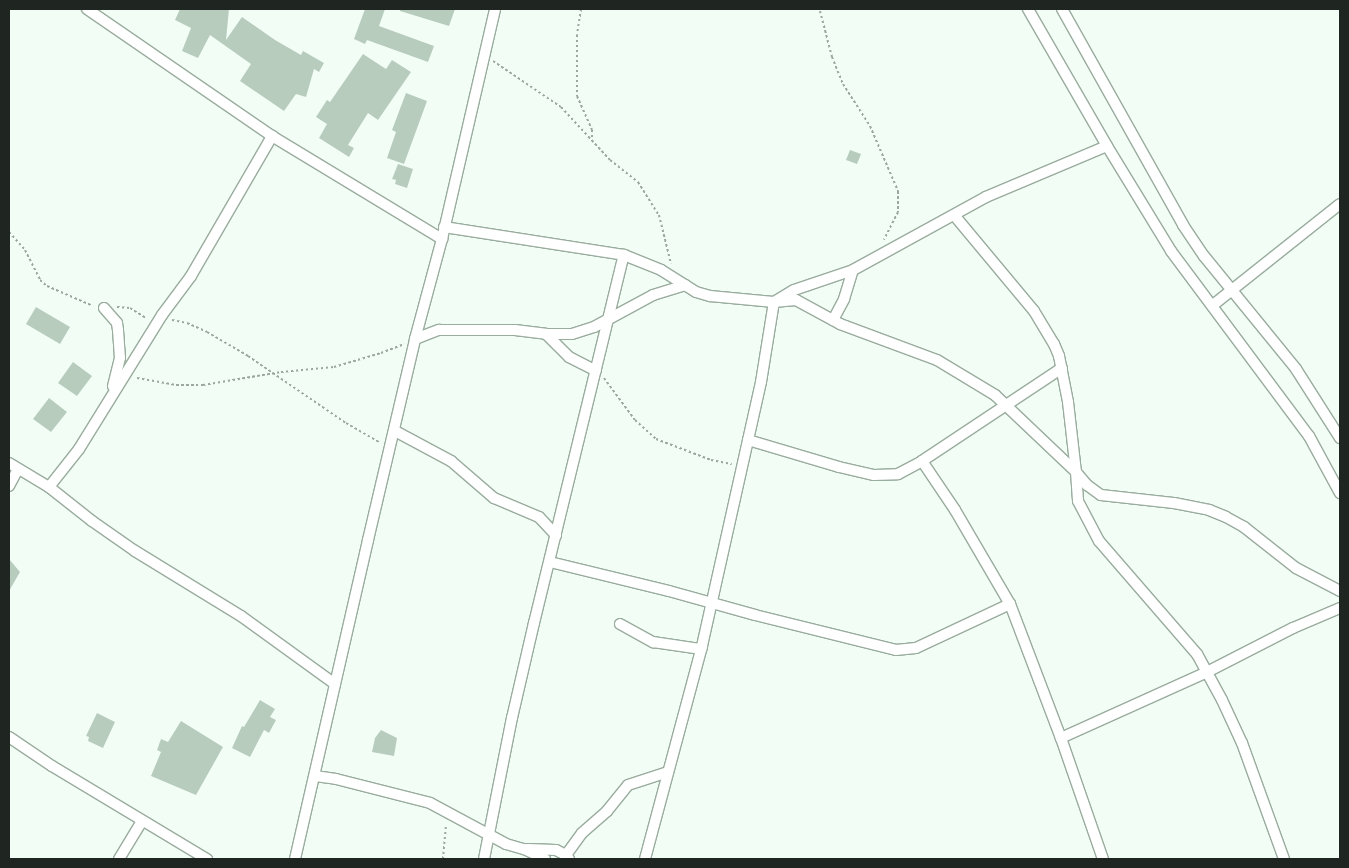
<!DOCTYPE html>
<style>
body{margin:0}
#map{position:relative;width:1349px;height:868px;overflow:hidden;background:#f2fef5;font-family:Jost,sans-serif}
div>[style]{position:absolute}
.building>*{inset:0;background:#b8ccbe}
.path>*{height:2px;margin-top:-1px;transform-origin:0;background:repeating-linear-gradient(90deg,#9da7a0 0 2.5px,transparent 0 5px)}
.roads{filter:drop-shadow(1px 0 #99ac9e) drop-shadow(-1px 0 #99ac9e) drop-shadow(0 1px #99ac9e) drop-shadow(0 -1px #99ac9e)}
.street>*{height:10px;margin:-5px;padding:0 5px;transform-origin:5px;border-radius:5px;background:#fff}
span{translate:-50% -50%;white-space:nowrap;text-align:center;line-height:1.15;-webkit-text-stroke:4.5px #fff;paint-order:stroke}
.frame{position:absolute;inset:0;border:10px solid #1f2621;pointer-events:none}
</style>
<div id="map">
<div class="building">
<i style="clip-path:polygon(180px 9px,229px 9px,226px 40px,242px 17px,275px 40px,301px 55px,303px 51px,324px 63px,319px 72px,314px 69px,306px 97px,296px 94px,284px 111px,240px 81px,251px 64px,210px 35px,198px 58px,182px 51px,191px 28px,175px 20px)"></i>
<i style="clip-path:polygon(365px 9px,385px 9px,379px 26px,434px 46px,428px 62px,367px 40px,365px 44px,354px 39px)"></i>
<i style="clip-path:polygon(400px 9px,455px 9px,449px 26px,400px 11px)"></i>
<i style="clip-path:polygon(363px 54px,386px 69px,392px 60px,411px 72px,378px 120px,368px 113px,348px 145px,354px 148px,349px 157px,319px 138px,327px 124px,316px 117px,327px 100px,330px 102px)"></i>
<i style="clip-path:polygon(406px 93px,427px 101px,404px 164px,387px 158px,396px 132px,392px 130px)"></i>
<i style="clip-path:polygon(850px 150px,861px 154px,857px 164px,846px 160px)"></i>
<i style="clip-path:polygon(398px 164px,413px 169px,407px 188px,395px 184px,396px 180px,392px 179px)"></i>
<i style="clip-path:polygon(36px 307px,70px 327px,60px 344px,26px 324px)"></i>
<i style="clip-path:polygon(73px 362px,92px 376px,77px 396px,58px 383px)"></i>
<i style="clip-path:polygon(49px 398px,67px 412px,51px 432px,33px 419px)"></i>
<i style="clip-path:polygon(9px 559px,20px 572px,9px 591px)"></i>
<i style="clip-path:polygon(260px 700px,275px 709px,270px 717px,276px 720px,269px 733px,264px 730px,250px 757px,232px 748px,242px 726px,244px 727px)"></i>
<i style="clip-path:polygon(97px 713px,115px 722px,103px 748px,88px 741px,89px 737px,86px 736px)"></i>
<i style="clip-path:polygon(181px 721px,223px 747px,196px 795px,151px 776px,161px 752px,157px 750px,161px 739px,168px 742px)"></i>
<i style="clip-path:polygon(381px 730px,397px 738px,394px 756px,372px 752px,375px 738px)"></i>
</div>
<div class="path">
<i style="left:581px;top:9px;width:26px;rotate:99deg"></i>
<i style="left:577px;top:35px;width:61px;rotate:90deg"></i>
<i style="left:577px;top:96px;width:37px;rotate:66deg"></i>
<i style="left:592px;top:130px;width:8px;rotate:90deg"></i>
<i style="left:820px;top:11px;width:48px;rotate:75.4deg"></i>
<i style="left:832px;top:57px;width:29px;rotate:68deg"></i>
<i style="left:843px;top:84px;width:50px;rotate:57.3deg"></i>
<i style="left:870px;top:126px;width:71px;rotate:66.7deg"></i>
<i style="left:898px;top:191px;width:21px;rotate:90deg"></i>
<i style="left:898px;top:212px;width:31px;rotate:117deg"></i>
<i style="left:493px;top:61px;width:82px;rotate:34.1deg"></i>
<i style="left:561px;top:107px;width:72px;rotate:47.2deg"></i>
<i style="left:610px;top:160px;width:36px;rotate:38deg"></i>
<i style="left:638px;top:182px;width:39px;rotate:58deg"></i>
<i style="left:659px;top:215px;width:50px;rotate:76.2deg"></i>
<i style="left:9px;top:232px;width:24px;rotate:48deg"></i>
<i style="left:25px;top:250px;width:34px;rotate:63deg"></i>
<i style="left:40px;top:280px;width:9px;rotate:41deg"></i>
<i style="left:47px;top:286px;width:50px;rotate:23.5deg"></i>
<i style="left:117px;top:307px;width:13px;rotate:4deg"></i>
<i style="left:130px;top:308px;width:19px;rotate:32deg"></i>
<i style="left:172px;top:320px;width:15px;rotate:11deg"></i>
<i style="left:187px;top:323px;width:22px;rotate:24deg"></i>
<i style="left:207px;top:332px;width:48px;rotate:30.3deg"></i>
<i style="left:248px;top:356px;width:119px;rotate:34.4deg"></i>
<i style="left:346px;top:423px;width:39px;rotate:30deg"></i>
<i style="left:137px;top:378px;width:40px;rotate:10deg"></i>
<i style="left:176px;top:385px;width:27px"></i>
<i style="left:203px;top:385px;width:79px;rotate:-9.5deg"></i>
<i style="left:281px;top:372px;width:53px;rotate:-5.4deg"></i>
<i style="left:334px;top:367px;width:49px;rotate:-16.6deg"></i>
<i style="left:381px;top:353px;width:25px;rotate:-21deg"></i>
<i style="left:604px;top:378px;width:52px;rotate:53.6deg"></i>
<i style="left:635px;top:420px;width:28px;rotate:42deg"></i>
<i style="left:656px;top:439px;width:59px;rotate:20.9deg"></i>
<i style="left:711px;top:460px;width:21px;rotate:11deg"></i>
<i style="left:443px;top:859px;width:35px;rotate:-85deg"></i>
</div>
<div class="roads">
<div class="street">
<i style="left:87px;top:9px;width:224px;rotate:34.5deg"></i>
<i style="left:272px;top:136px;width:199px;rotate:31.2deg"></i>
<i style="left:1028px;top:9px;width:158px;rotate:60deg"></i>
<i style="left:1107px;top:146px;width:123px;rotate:58.6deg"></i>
<i style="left:1171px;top:251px;width:231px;rotate:53.3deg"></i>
<i style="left:1309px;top:436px;width:65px;rotate:61.5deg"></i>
<i style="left:1062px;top:9px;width:248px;rotate:60.7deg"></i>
<i style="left:1183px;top:225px;width:37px;rotate:56deg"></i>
<i style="left:1204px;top:256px;width:146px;rotate:50.8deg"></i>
<i style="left:1296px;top:369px;width:82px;rotate:57.5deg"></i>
<i style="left:954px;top:215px;width:125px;rotate:50.2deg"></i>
<i style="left:1034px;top:311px;width:39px;rotate:59deg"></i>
<i style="left:1054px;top:344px;width:13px;rotate:67deg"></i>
<i style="left:1059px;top:356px;width:47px;rotate:78.9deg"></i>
<i style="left:1068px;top:402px;width:70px;rotate:83.5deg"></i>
<i style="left:1076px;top:472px;width:17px;rotate:50deg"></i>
<i style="left:1087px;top:485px;width:17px;rotate:36deg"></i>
<i style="left:1101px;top:495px;width:73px;rotate:6.3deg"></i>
<i style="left:1174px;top:503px;width:36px;rotate:11deg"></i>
<i style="left:1209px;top:510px;width:18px;rotate:22deg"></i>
<i style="left:1226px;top:517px;width:21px;rotate:29deg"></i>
<i style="left:1244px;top:527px;width:66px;rotate:38.3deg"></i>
<i style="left:1296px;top:568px;width:50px;rotate:27.6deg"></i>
<i style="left:444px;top:227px;width:182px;rotate:8.8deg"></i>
<i style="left:624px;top:255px;width:40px;rotate:22deg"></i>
<i style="left:661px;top:270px;width:41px;rotate:32.2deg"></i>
<i style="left:696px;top:292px;width:15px;rotate:16deg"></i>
<i style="left:710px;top:296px;width:64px;rotate:5.4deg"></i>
<i style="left:774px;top:302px;width:22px;rotate:-5deg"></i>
<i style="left:796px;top:300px;width:50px;rotate:28.6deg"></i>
<i style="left:840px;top:324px;width:103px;rotate:20.4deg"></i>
<i style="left:937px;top:360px;width:68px;rotate:31.1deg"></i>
<i style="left:995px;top:395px;width:112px;rotate:43.5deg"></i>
<i style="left:1076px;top:472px;width:29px;rotate:86deg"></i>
<i style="left:1078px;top:501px;width:45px;rotate:62.3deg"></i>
<i style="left:1099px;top:541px;width:150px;rotate:49.1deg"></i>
<i style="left:1197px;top:654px;width:52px;rotate:61.5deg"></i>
<i style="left:1222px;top:700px;width:47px;rotate:65.1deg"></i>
<i style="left:1242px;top:743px;width:123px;rotate:70.1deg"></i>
<i style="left:1213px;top:305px;width:162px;rotate:-38.5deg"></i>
<i style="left:104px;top:308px;width:20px;rotate:49deg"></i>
<i style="left:117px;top:323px;width:7px;rotate:82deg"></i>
<i style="left:118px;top:330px;width:28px;rotate:86deg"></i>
<i style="left:120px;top:358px;width:29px;rotate:104deg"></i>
<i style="left:833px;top:320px;width:24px;rotate:-62deg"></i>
<i style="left:844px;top:299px;width:30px;rotate:-73deg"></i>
<i style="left:546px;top:334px;width:33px;rotate:45deg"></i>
<i style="left:569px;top:357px;width:30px;rotate:27deg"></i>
<i style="left:415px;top:339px;width:26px;rotate:-21deg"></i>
<i style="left:439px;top:330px;width:76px"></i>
<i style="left:515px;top:330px;width:31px;rotate:7deg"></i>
<i style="left:546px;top:334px;width:26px"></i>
<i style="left:572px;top:334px;width:23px;rotate:-18deg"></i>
<i style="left:594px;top:327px;width:67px;rotate:-28.5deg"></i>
<i style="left:653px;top:295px;width:34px;rotate:-17deg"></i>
<i style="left:395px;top:431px;width:64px;rotate:28.2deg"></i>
<i style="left:451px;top:461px;width:57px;rotate:40.7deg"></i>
<i style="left:494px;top:498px;width:49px;rotate:22.9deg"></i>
<i style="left:539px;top:517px;width:25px;rotate:47deg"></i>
<i style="left:748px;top:440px;width:95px;rotate:16.5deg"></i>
<i style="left:839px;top:467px;width:36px;rotate:13deg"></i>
<i style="left:874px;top:475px;width:24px;rotate:-2deg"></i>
<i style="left:898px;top:474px;width:27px;rotate:-28deg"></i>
<i style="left:922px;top:461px;width:168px;rotate:-33.6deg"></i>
<i style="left:922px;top:461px;width:59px;rotate:56deg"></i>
<i style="left:955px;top:510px;width:109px;rotate:59.7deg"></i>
<i style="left:1010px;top:604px;width:143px;rotate:69.2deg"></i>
<i style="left:1061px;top:738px;width:128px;rotate:70.9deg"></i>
<i style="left:9px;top:463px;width:47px;rotate:31deg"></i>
<i style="left:49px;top:487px;width:55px;rotate:38.3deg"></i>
<i style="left:92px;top:521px;width:52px;rotate:34.9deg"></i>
<i style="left:135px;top:551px;width:124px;rotate:31.5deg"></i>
<i style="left:241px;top:616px;width:116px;rotate:35.9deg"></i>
<i style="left:9px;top:486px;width:19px;rotate:-62deg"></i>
<i style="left:49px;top:487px;width:48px;rotate:-51.7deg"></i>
<i style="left:79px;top:449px;width:158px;rotate:-58.2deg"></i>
<i style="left:162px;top:315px;width:49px;rotate:-53.4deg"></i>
<i style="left:191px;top:276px;width:162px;rotate:-59.9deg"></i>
<i style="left:550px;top:562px;width:122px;rotate:13.7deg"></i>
<i style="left:669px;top:591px;width:89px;rotate:15.6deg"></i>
<i style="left:755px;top:615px;width:145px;rotate:13.9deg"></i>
<i style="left:896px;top:650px;width:20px;rotate:-6deg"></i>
<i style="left:916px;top:648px;width:104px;rotate:-25.1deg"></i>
<i style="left:620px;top:624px;width:38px;rotate:29deg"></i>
<i style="left:653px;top:642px;width:49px;rotate:8.3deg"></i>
<i style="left:9px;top:737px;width:52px;rotate:34deg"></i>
<i style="left:52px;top:766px;width:181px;rotate:31deg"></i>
<i style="left:1061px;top:738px;width:160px;rotate:-24.3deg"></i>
<i style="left:1207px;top:672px;width:97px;rotate:-27.1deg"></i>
<i style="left:1293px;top:628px;width:51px;rotate:-23.1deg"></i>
<i style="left:315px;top:776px;width:21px;rotate:8deg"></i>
<i style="left:336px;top:779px;width:97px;rotate:14.3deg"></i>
<i style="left:430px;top:803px;width:86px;rotate:28.3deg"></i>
<i style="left:506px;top:844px;width:19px;rotate:16deg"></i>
<i style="left:524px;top:849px;width:23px;rotate:25deg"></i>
<i style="left:528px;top:849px;width:28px;rotate:2deg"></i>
<i style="left:556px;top:850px;width:11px;rotate:27deg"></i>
<i style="left:566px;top:855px;width:5px;rotate:53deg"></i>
<i style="left:566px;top:855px;width:27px;rotate:-54deg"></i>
<i style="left:582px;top:833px;width:33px;rotate:-41deg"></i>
<i style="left:607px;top:811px;width:33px;rotate:-51deg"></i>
<i style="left:628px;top:785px;width:42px;rotate:-18deg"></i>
<i style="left:119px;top:859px;width:44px;rotate:-58.8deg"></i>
<i style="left:295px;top:859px;width:327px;rotate:-77.1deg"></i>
<i style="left:368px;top:540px;width:206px;rotate:-76.8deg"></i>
<i style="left:415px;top:339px;width:104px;rotate:-74.9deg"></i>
<i style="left:442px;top:239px;width:236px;rotate:-77deg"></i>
<i style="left:484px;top:859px;width:144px;rotate:-78.8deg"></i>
<i style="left:512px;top:718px;width:98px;rotate:-77deg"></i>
<i style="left:534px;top:623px;width:379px;rotate:-76.3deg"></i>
<i style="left:645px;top:859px;width:220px;rotate:-75deg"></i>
<i style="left:702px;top:646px;width:271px;rotate:-77.4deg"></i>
<i style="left:761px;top:382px;width:81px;rotate:-80.8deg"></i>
<i style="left:774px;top:302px;width:23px;rotate:-31deg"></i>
<i style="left:794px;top:290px;width:62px;rotate:-18.7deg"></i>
<i style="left:853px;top:270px;width:152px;rotate:-28.8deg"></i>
<i style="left:986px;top:197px;width:131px;rotate:-22.9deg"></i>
</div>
</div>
<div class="frame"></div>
</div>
